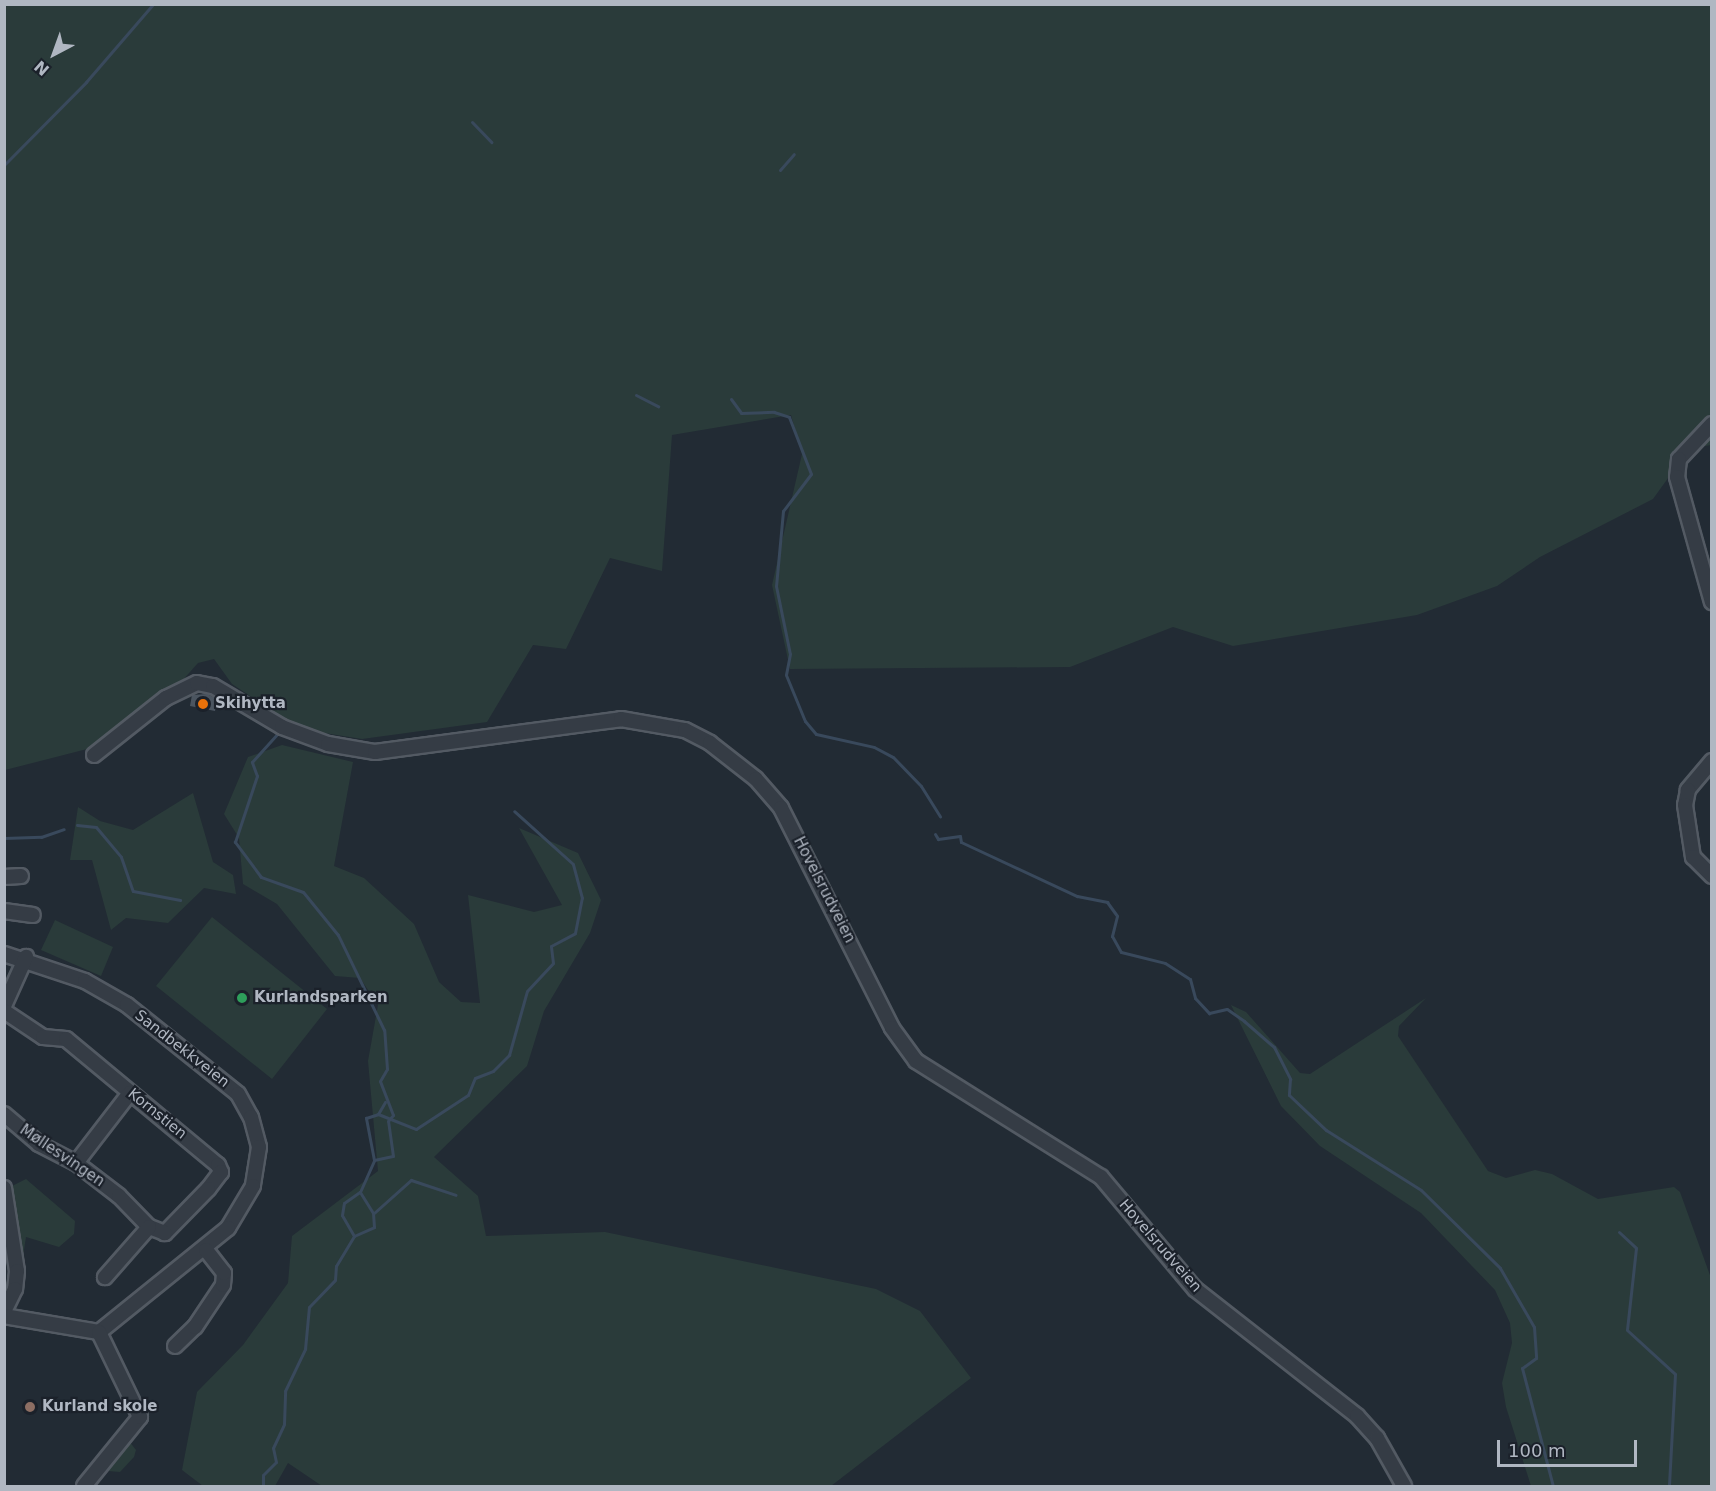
<!DOCTYPE html>
<meta charset="utf-8">
<style>
body{margin:0}
#map{position:relative;width:1716px;height:1491px;overflow:hidden;background:#222b34;font-family:"DejaVu Sans",sans-serif}
div>[style]{position:absolute}
.green>*{inset:0;background:#2a3b3a}
.stream>*{height:3px;margin:-1.5px;padding:0 1.5px;transform-origin:1.5px;border-radius:1.5px;background:#39495c}
.building>*{inset:0;background:#4b5560}
.roads{filter:drop-shadow(2px 0 #535a63) drop-shadow(-2px 0 #535a63) drop-shadow(0 2px #535a63) drop-shadow(0 -2px #535a63)}
.minor>*{height:14px;margin:-7px;padding:0 7px;transform-origin:7px;border-radius:7px;background:#353c45}
.dots>*{width:16px;height:16px;translate:-50% -50%;box-sizing:border-box;border:3px solid #1b212a;border-radius:50%}
span{translate:-50% -50%;white-space:nowrap;text-align:center;line-height:1.15;-webkit-text-stroke:4.5px #1b212a;paint-order:stroke}
.poi-label{font-size:15px;color:#b0b7c2;font-weight:700}
.left{translate:0 -50%;text-align:left}
.street-label{font-size:15px;color:#b0b7c2}
.frame{position:absolute;inset:0;border:6px solid #b0b7c2;pointer-events:none}
.north{position:absolute;left:24px;top:24px;width:60px;height:60px;-webkit-text-stroke:4px #1b212a;paint-order:stroke;rotate:221deg;font-size:16px;font-weight:700;line-height:24px;text-align:center;color:#b0b7c2}
.north::after{content:'';display:block;margin:auto;width:21px;height:27px;background:#b0b7c2;clip-path:polygon(50% 0,100% 100%,50% 72%,0 100%)}
.scale{position:absolute;left:1497px;top:1440px;width:140px;height:27px;box-sizing:border-box;border:3px solid #b0b7c2;border-top:0;padding-left:8px;font-size:18px;line-height:21px;white-space:nowrap;color:#b0b7c2;-webkit-text-stroke:4px #1b212a;paint-order:stroke}
</style>
<div id="map">
<div class="green">
<i style="clip-path:polygon(5px 5px,1711px 5px,1711px 445px,1689px 449px,1653px 499px,1540px 557px,1497px 586px,1417px 615px,1233px 646px,1173px 627px,1070px 667px,790px 669px,772px 585px,802px 454px,791px 415px,672px 435px,662px 571px,610px 558px,566px 649px,533px 645px,487px 722px,362px 739px,299px 729px,232px 684px,214px 659px,198px 663px,182px 681px,95px 747px,5px 770px)"></i>
<i style="clip-path:polygon(282px 745px,353px 762px,334px 866px,364px 878px,414px 924px,439px 982px,461px 1002px,480px 1003px,468px 895px,534px 912px,562px 905px,519px 828px,578px 853px,601px 900px,590px 933px,544px 1011px,527px 1066px,434px 1157px,478px 1196px,486px 1236px,605px 1232px,876px 1289px,920px 1311px,971px 1378px,831px 1486px,322px 1486px,288px 1463px,275px 1486px,203px 1486px,182px 1470px,197px 1392px,243px 1345px,288px 1283px,292px 1236px,378px 1171px,368px 1061px,378px 1005px,360px 978px,335px 976px,277px 904px,243px 884px,239px 838px,224px 814px,248px 757px)"></i>
<i style="clip-path:polygon(193px 793px,213px 862px,233px 875px,236px 894px,204px 888px,168px 923px,126px 918px,111px 930px,92px 860px,70px 860px,78px 807px,100px 821px,133px 830px)"></i>
<i style="clip-path:polygon(212px 917px,327px 1009px,272px 1079px,156px 986px)"></i>
<i style="clip-path:polygon(55px 920px,113px 947px,101px 976px,41px 950px)"></i>
<i style="clip-path:polygon(1426px 998px,1399px 1026px,1398px 1036px,1488px 1171px,1506px 1178px,1535px 1170px,1552px 1174px,1598px 1199px,1674px 1187px,1680px 1192px,1711px 1278px,1711px 1486px,1531px 1486px,1506px 1407px,1502px 1383px,1512px 1343px,1510px 1323px,1495px 1290px,1421px 1213px,1320px 1146px,1281px 1106px,1231px 1005px,1246px 1012px,1300px 1073px,1310px 1074px)"></i>
<i style="clip-path:polygon(26px 1179px,75px 1221px,74px 1234px,59px 1247px,26px 1237px,22px 1263px,17px 1261px,18px 1225px,10px 1187px)"></i>
<i style="clip-path:polygon(129px 1441px,136px 1450px,134px 1457px,120px 1472px,108px 1471px,106px 1466px)"></i>
</div>
<div class="stream">
<i style="left:472px;top:122px;width:28px;rotate:46deg"></i>
<i style="left:4px;top:165px;width:117px;rotate:-45.3deg"></i>
<i style="left:86px;top:82px;width:103px;rotate:-49.3deg"></i>
<i style="left:780px;top:170px;width:21px;rotate:-49deg"></i>
<i style="left:636px;top:395px;width:25px;rotate:27deg"></i>
<i style="left:731px;top:399px;width:17px;rotate:54deg"></i>
<i style="left:741px;top:413px;width:33px;rotate:-2deg"></i>
<i style="left:774px;top:412px;width:16px;rotate:18deg"></i>
<i style="left:789px;top:417px;width:61px;rotate:68.9deg"></i>
<i style="left:811px;top:474px;width:46px;rotate:127.1deg"></i>
<i style="left:783px;top:511px;width:75px;rotate:95.3deg"></i>
<i style="left:776px;top:586px;width:69px;rotate:78.4deg"></i>
<i style="left:790px;top:654px;width:21px;rotate:101deg"></i>
<i style="left:786px;top:675px;width:50px;rotate:67.6deg"></i>
<i style="left:805px;top:721px;width:17px;rotate:50deg"></i>
<i style="left:816px;top:734px;width:59px;rotate:12.6deg"></i>
<i style="left:874px;top:747px;width:21px;rotate:28deg"></i>
<i style="left:893px;top:757px;width:40px;rotate:46deg"></i>
<i style="left:921px;top:786px;width:36px;rotate:58deg"></i>
<i style="left:77px;top:825px;width:19px;rotate:6deg"></i>
<i style="left:96px;top:827px;width:39px;rotate:50deg"></i>
<i style="left:121px;top:857px;width:36px;rotate:71deg"></i>
<i style="left:133px;top:891px;width:48px;rotate:10.8deg"></i>
<i style="left:935px;top:834px;width:6px;rotate:59deg"></i>
<i style="left:938px;top:839px;width:22px;rotate:-8deg"></i>
<i style="left:960px;top:836px;width:6px;rotate:81deg"></i>
<i style="left:961px;top:842px;width:128px;rotate:25deg"></i>
<i style="left:1077px;top:896px;width:31px;rotate:11deg"></i>
<i style="left:1107px;top:902px;width:17px;rotate:54deg"></i>
<i style="left:1117px;top:916px;width:21px;rotate:104deg"></i>
<i style="left:1112px;top:936px;width:18px;rotate:61deg"></i>
<i style="left:1121px;top:952px;width:45px;rotate:14deg"></i>
<i style="left:1165px;top:963px;width:30px;rotate:33deg"></i>
<i style="left:1190px;top:979px;width:20px;rotate:75deg"></i>
<i style="left:1195px;top:998px;width:21px;rotate:47deg"></i>
<i style="left:1209px;top:1013px;width:18px;rotate:-13deg"></i>
<i style="left:1227px;top:1009px;width:21px;rotate:35deg"></i>
<i style="left:1244px;top:1021px;width:40px;rotate:41deg"></i>
<i style="left:1274px;top:1047px;width:36px;rotate:63deg"></i>
<i style="left:1290px;top:1079px;width:16px;rotate:94deg"></i>
<i style="left:1289px;top:1095px;width:51px;rotate:43.4deg"></i>
<i style="left:1326px;top:1130px;width:112px;rotate:32.3deg"></i>
<i style="left:1421px;top:1190px;width:111px;rotate:44.6deg"></i>
<i style="left:1500px;top:1268px;width:68px;rotate:60deg"></i>
<i style="left:1534px;top:1327px;width:31px;rotate:86deg"></i>
<i style="left:1536px;top:1358px;width:17px;rotate:144deg"></i>
<i style="left:1522px;top:1368px;width:122px;rotate:75.3deg"></i>
<i style="left:4px;top:838px;width:37px;rotate:-2deg"></i>
<i style="left:41px;top:837px;width:24px;rotate:-19deg"></i>
<i style="left:378px;top:1114px;width:41px;rotate:21.5deg"></i>
<i style="left:416px;top:1129px;width:62px;rotate:-33.2deg"></i>
<i style="left:468px;top:1095px;width:18px;rotate:-68deg"></i>
<i style="left:475px;top:1078px;width:19px;rotate:-21deg"></i>
<i style="left:493px;top:1071px;width:23px;rotate:-45deg"></i>
<i style="left:509px;top:1055px;width:66px;rotate:-74.3deg"></i>
<i style="left:527px;top:991px;width:38px;rotate:-47deg"></i>
<i style="left:553px;top:963px;width:17px;rotate:-97deg"></i>
<i style="left:551px;top:946px;width:27px;rotate:-28deg"></i>
<i style="left:575px;top:933px;width:36px;rotate:-79deg"></i>
<i style="left:582px;top:898px;width:35px;rotate:-105deg"></i>
<i style="left:573px;top:864px;width:79px;rotate:-138.1deg"></i>
<i style="left:374px;top:1160px;width:43px;rotate:-100.8deg"></i>
<i style="left:366px;top:1118px;width:13px;rotate:-18deg"></i>
<i style="left:378px;top:1114px;width:14px;rotate:-60deg"></i>
<i style="left:374px;top:1213px;width:50px;rotate:-41.7deg"></i>
<i style="left:411px;top:1180px;width:47px;rotate:18.4deg"></i>
<i style="left:1619px;top:1232px;width:23px;rotate:43deg"></i>
<i style="left:1636px;top:1248px;width:82px;rotate:96.3deg"></i>
<i style="left:1627px;top:1330px;width:65px;rotate:42.5deg"></i>
<i style="left:1675px;top:1374px;width:112px;rotate:93.1deg"></i>
<i style="left:354px;top:1236px;width:24px;rotate:-120deg"></i>
<i style="left:342px;top:1215px;width:12px;rotate:-81deg"></i>
<i style="left:344px;top:1203px;width:19px;rotate:-35deg"></i>
<i style="left:263px;top:1486px;width:11px;rotate:-90deg"></i>
<i style="left:263px;top:1475px;width:18px;rotate:-45deg"></i>
<i style="left:276px;top:1462px;width:14px;rotate:-102deg"></i>
<i style="left:273px;top:1448px;width:26px;rotate:-65deg"></i>
<i style="left:284px;top:1424px;width:33px;rotate:-88deg"></i>
<i style="left:285px;top:1391px;width:47px;rotate:-64.5deg"></i>
<i style="left:305px;top:1349px;width:42px;rotate:-84.6deg"></i>
<i style="left:309px;top:1307px;width:37px;rotate:-46deg"></i>
<i style="left:335px;top:1280px;width:14px;rotate:-86deg"></i>
<i style="left:336px;top:1266px;width:35px;rotate:-59deg"></i>
<i style="left:354px;top:1236px;width:22px;rotate:-24deg"></i>
<i style="left:374px;top:1227px;width:14px;rotate:-94deg"></i>
<i style="left:373px;top:1213px;width:25px;rotate:-122deg"></i>
<i style="left:360px;top:1192px;width:35px;rotate:-66deg"></i>
<i style="left:374px;top:1160px;width:19px;rotate:-12deg"></i>
<i style="left:393px;top:1156px;width:35px;rotate:-98deg"></i>
<i style="left:388px;top:1121px;width:8px;rotate:-50deg"></i>
<i style="left:393px;top:1115px;width:36px;rotate:-111deg"></i>
<i style="left:380px;top:1081px;width:14px;rotate:-60deg"></i>
<i style="left:387px;top:1069px;width:39px;rotate:-94deg"></i>
<i style="left:384px;top:1030px;width:106px;rotate:-115.8deg"></i>
<i style="left:338px;top:935px;width:55px;rotate:-129.1deg"></i>
<i style="left:303px;top:892px;width:45px;rotate:-160.3deg"></i>
<i style="left:261px;top:877px;width:44px;rotate:-126.6deg"></i>
<i style="left:235px;top:842px;width:70px;rotate:-71.6deg"></i>
<i style="left:257px;top:776px;width:15px;rotate:-110deg"></i>
<i style="left:252px;top:762px;width:39px;rotate:-48deg"></i>
</div>
<div class="building">
<i style="clip-path:polygon(207px 694px,217px 699px,215px 711px,190px 706px,192px 695px)"></i>
</div>
<div class="roads">
<div class="minor">
<i style="left:1712px;top:424px;width:48px;rotate:133.3deg"></i>
<i style="left:1679px;top:459px;width:18px;rotate:96deg"></i>
<i style="left:1677px;top:477px;width:130px;rotate:74.4deg"></i>
<i style="left:94px;top:755px;width:92px;rotate:-38.4deg"></i>
<i style="left:166px;top:698px;width:34px;rotate:-26deg"></i>
<i style="left:197px;top:683px;width:16px;rotate:11deg"></i>
<i style="left:213px;top:686px;width:80px;rotate:30.7deg"></i>
<i style="left:282px;top:727px;width:49px;rotate:20.3deg"></i>
<i style="left:328px;top:744px;width:48px;rotate:9.7deg"></i>
<i style="left:375px;top:752px;width:248px;rotate:-7.6deg"></i>
<i style="left:621px;top:719px;width:65px;rotate:9.8deg"></i>
<i style="left:685px;top:730px;width:28px;rotate:27deg"></i>
<i style="left:710px;top:743px;width:58px;rotate:38deg"></i>
<i style="left:756px;top:779px;width:38px;rotate:49deg"></i>
<i style="left:781px;top:808px;width:246px;rotate:63.2deg"></i>
<i style="left:892px;top:1028px;width:41px;rotate:54deg"></i>
<i style="left:916px;top:1061px;width:218px;rotate:32.1deg"></i>
<i style="left:1101px;top:1177px;width:146px;rotate:50deg"></i>
<i style="left:1195px;top:1289px;width:206px;rotate:38.1deg"></i>
<i style="left:1357px;top:1416px;width:30px;rotate:48deg"></i>
<i style="left:1377px;top:1438px;width:55px;rotate:60.6deg"></i>
<i style="left:1712px;top:761px;width:38px;rotate:130deg"></i>
<i style="left:1688px;top:790px;width:15px;rotate:101deg"></i>
<i style="left:1685px;top:805px;width:53px;rotate:81.3deg"></i>
<i style="left:1693px;top:857px;width:27px;rotate:45deg"></i>
<i style="left:4px;top:877px;width:17px;rotate:-3deg"></i>
<i style="left:4px;top:911px;width:29px;rotate:8deg"></i>
<i style="left:4px;top:954px;width:85px;rotate:18.4deg"></i>
<i style="left:85px;top:981px;width:48px;rotate:29.7deg"></i>
<i style="left:127px;top:1005px;width:142px;rotate:38.7deg"></i>
<i style="left:238px;top:1094px;width:26px;rotate:61deg"></i>
<i style="left:251px;top:1117px;width:31px;rotate:75deg"></i>
<i style="left:259px;top:1147px;width:39px;rotate:99deg"></i>
<i style="left:253px;top:1186px;width:49px;rotate:120.8deg"></i>
<i style="left:228px;top:1228px;width:166px;rotate:141.1deg"></i>
<i style="left:4px;top:1006px;width:54px;rotate:-65.8deg"></i>
<i style="left:4px;top:1011px;width:47px;rotate:33.7deg"></i>
<i style="left:43px;top:1037px;width:23px;rotate:5deg"></i>
<i style="left:66px;top:1039px;width:197px;rotate:39.7deg"></i>
<i style="left:218px;top:1165px;width:8px;rotate:67deg"></i>
<i style="left:221px;top:1172px;width:21px;rotate:127deg"></i>
<i style="left:208px;top:1189px;width:62px;rotate:134.3deg"></i>
<i style="left:165px;top:1233px;width:17px;rotate:-159deg"></i>
<i style="left:4px;top:1114px;width:46px;rotate:40.6deg"></i>
<i style="left:39px;top:1144px;width:42px;rotate:27.2deg"></i>
<i style="left:76px;top:1163px;width:54px;rotate:37.5deg"></i>
<i style="left:119px;top:1196px;width:43px;rotate:45.9deg"></i>
<i style="left:149px;top:1227px;width:67px;rotate:131.3deg"></i>
<i style="left:76px;top:1163px;width:88px;rotate:-52.4deg"></i>
<i style="left:4px;top:1188px;width:84px;rotate:81.1deg"></i>
<i style="left:17px;top:1271px;width:18px;rotate:96deg"></i>
<i style="left:15px;top:1289px;width:25px;rotate:116deg"></i>
<i style="left:4px;top:1316px;width:96px;rotate:9.6deg"></i>
<i style="left:175px;top:1346px;width:28px;rotate:-44deg"></i>
<i style="left:195px;top:1327px;width:50px;rotate:-56.3deg"></i>
<i style="left:223px;top:1285px;width:12px;rotate:-85deg"></i>
<i style="left:224px;top:1273px;width:29px;rotate:-128deg"></i>
<i style="left:84px;top:1486px;width:89px;rotate:-50.9deg"></i>
<i style="left:140px;top:1417px;width:94px;rotate:-115.8deg"></i>
</div>
</div>
<div class="dots">
<i style="left:203px;top:704px;background:#e8710a"></i>
<i style="left:242px;top:998px;background:#2e9e5b"></i>
<i style="left:30px;top:1407px;background:#8d6e63"></i>
</div>
<div class="poi-label">
<span class="left" style="left:215px;top:704px">Skihytta</span>
<span class="left" style="left:254px;top:998px">Kurlandsparken</span>
<span class="left" style="left:42px;top:1407px">Kurland skole</span>
</div>
<div class="street-label">
<span style="left:824px;top:890px;rotate:63deg">Hovelsrudveien</span>
<span style="left:182px;top:1049px;rotate:38deg">Sandbekkveien</span>
<span style="left:157px;top:1114px;rotate:39deg">Kornstien</span>
<span style="left:62px;top:1156px;rotate:34deg">Møllesvingen</span>
<span style="left:1160px;top:1246px;rotate:49deg">Hovelsrudveien</span>
</div>
<div class="frame"></div>
<div class="north">N</div>
<div class="scale">100 m</div>
</div>
